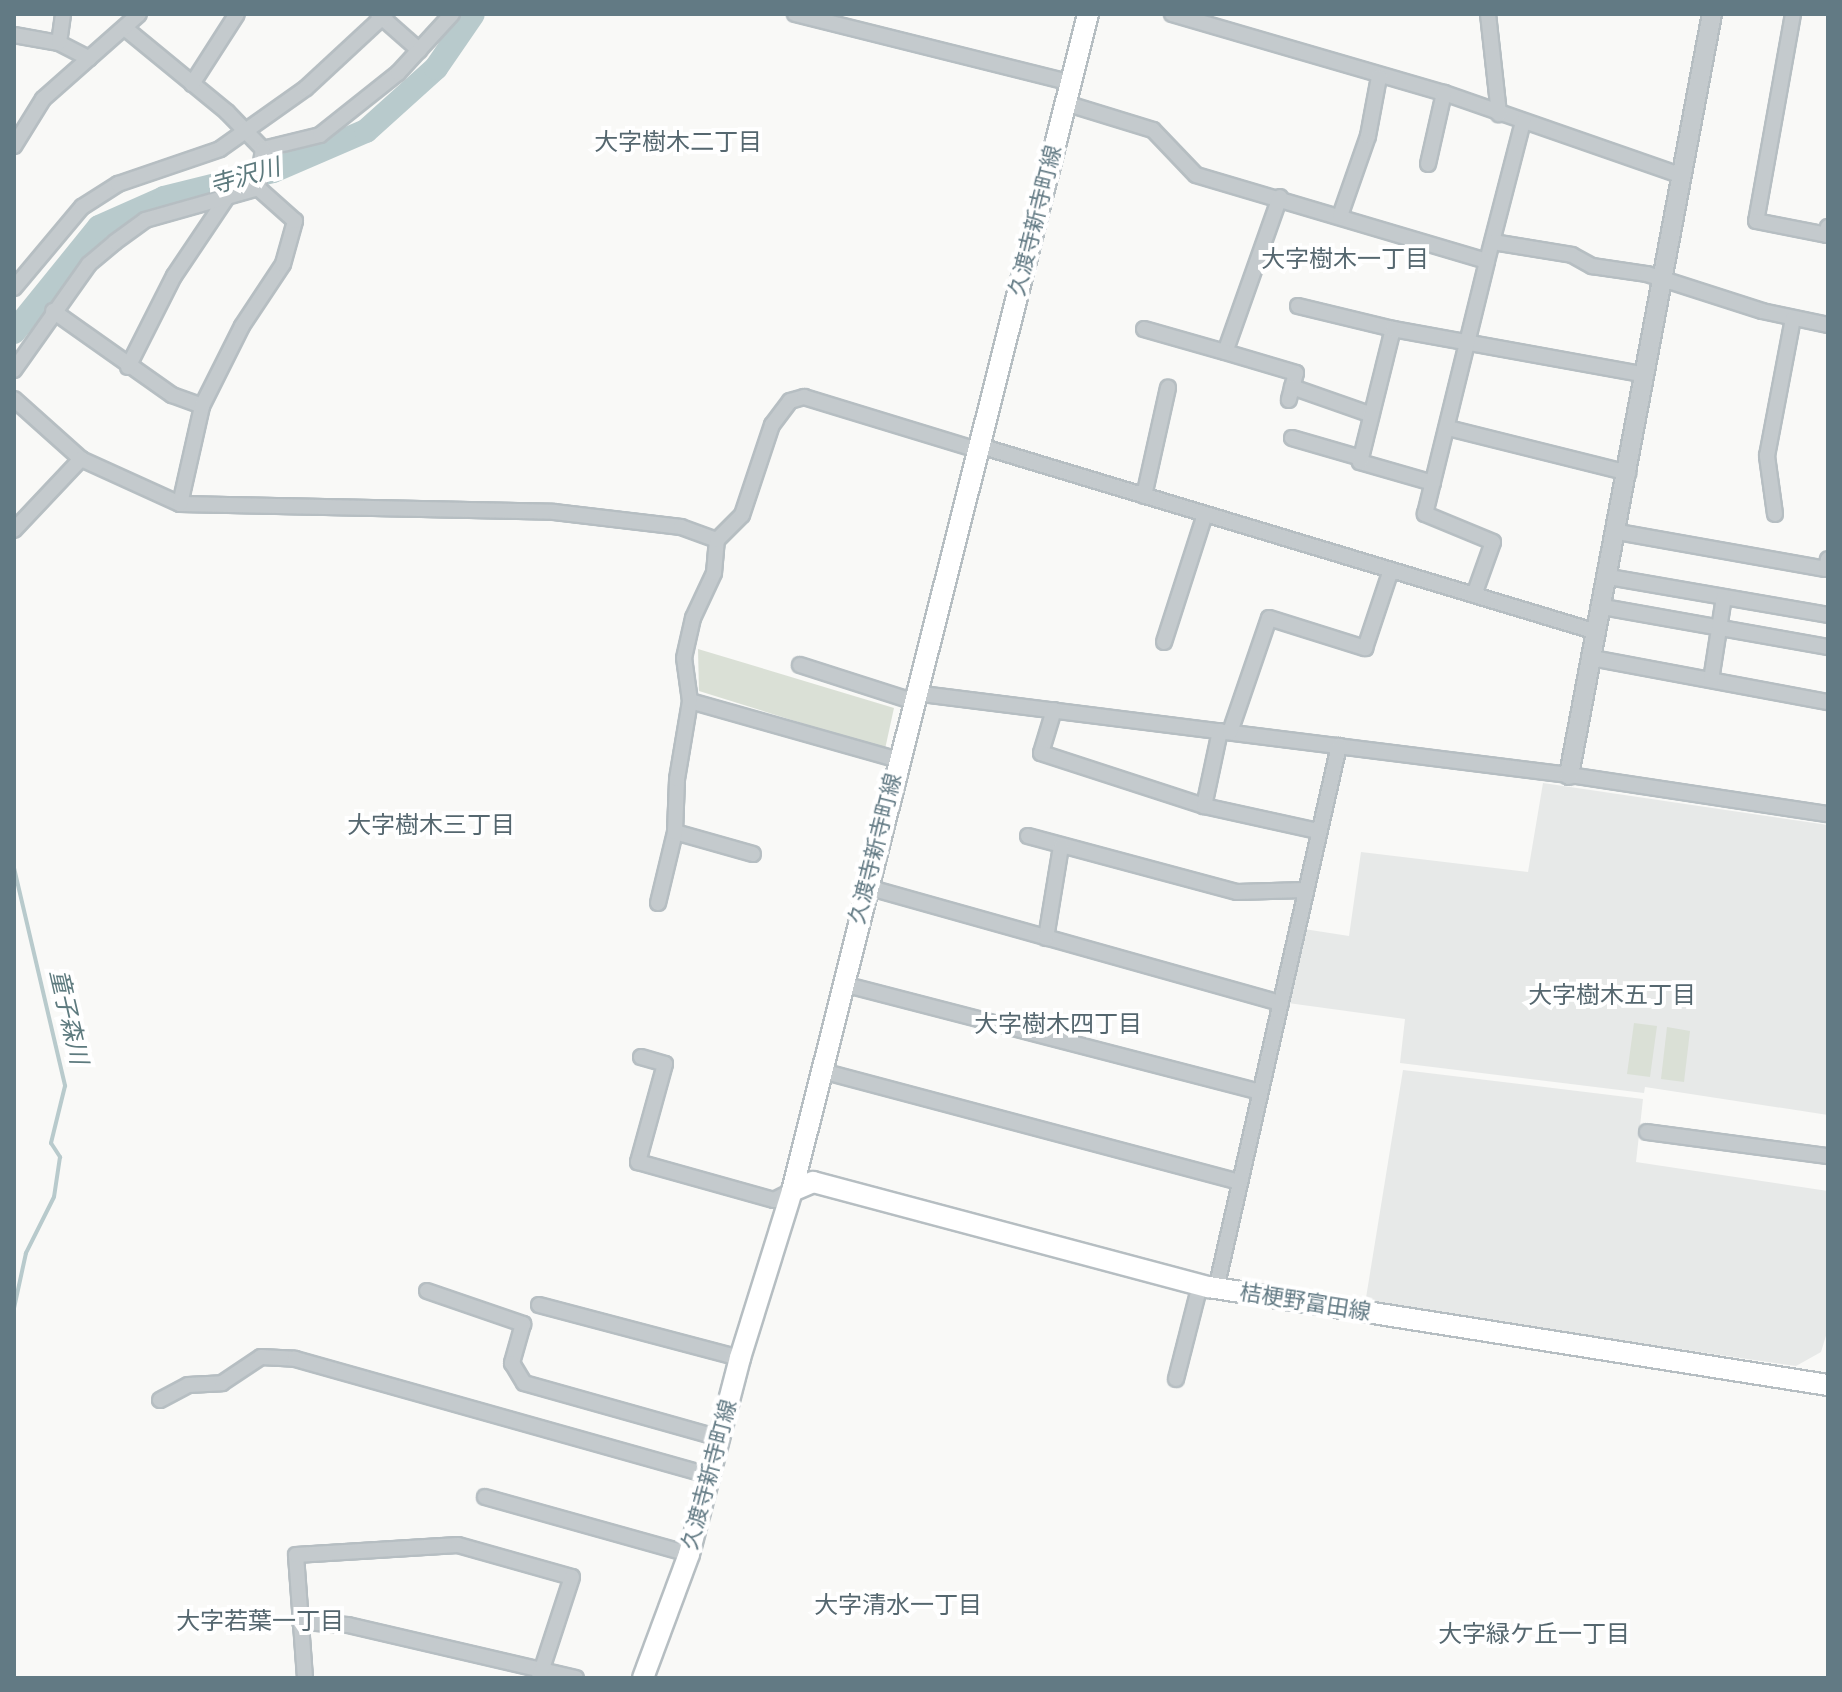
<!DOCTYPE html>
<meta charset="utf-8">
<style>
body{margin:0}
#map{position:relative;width:1842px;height:1692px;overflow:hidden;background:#f9f9f7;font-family:"Varela Round","Noto Sans JP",sans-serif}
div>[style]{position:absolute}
.built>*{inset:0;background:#e7e9e8}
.green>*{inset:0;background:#dae0d6}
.stream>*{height:4px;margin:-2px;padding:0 2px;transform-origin:2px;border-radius:2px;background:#b8cacc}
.river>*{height:24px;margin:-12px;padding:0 12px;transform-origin:12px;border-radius:12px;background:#b8cacc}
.roads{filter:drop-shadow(2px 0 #b6bec2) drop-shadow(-2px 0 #b6bec2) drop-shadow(0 2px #b6bec2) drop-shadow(0 -2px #b6bec2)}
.minor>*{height:14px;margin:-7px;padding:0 7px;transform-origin:7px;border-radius:7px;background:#c4cacd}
.tertiary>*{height:18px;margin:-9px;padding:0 9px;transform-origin:9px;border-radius:9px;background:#c4cacd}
.secondary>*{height:20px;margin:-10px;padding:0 10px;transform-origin:10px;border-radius:10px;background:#fff}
span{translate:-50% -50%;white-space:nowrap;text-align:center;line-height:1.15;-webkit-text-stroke:8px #fff;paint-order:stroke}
.street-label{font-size:22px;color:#627a84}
.neighbourhood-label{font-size:24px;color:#55676f}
.water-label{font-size:24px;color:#5d7a7e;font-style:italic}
.frame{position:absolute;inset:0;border:16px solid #627a84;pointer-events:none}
</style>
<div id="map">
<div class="built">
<i style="clip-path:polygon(1543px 783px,1828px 825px,1828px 1115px,1645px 1087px,1644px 1093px,1400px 1063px,1405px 1019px,1288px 1003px,1304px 929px,1349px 936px,1361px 852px,1528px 872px)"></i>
<i style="clip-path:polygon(1403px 1070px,1643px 1099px,1636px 1162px,1828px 1191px,1828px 1329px,1821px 1352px,1796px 1366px,1365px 1304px)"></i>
</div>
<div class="green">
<i style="clip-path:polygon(698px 649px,894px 708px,885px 749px,699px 691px)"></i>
<i style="clip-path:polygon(1634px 1023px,1657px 1026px,1650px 1077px,1627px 1074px)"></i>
<i style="clip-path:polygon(1667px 1027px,1690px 1031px,1684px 1082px,1661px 1079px)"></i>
</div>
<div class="stream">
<i style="left:14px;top:868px;width:224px;rotate:76.8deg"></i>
<i style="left:65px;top:1086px;width:59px;rotate:103.8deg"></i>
<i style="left:51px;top:1143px;width:17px;rotate:57deg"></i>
<i style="left:60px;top:1157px;width:40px;rotate:98.5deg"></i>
<i style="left:54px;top:1197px;width:63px;rotate:116.6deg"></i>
<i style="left:26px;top:1253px;width:56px;rotate:102.3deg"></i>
</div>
<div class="river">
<i style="left:14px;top:332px;width:135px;rotate:-51deg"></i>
<i style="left:99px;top:227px;width:71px;rotate:-24deg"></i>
<i style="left:164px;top:198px;width:112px;rotate:-13.9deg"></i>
<i style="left:273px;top:171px;width:101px;rotate:-23.3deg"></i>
<i style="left:366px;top:131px;width:94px;rotate:-42deg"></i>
<i style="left:436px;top:68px;width:65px;rotate:-55.6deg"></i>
</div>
<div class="roads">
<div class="minor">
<i style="left:378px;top:14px;width:55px;rotate:41.3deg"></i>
<i style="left:795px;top:14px;width:284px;rotate:14deg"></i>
<i style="left:1172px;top:14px;width:283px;rotate:16.2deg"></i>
<i style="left:1444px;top:93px;width:252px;rotate:19.2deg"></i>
<i style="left:1488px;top:14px;width:101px;rotate:83.7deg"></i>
<i style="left:1793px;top:14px;width:210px;rotate:100.1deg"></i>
<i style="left:1756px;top:221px;width:72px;rotate:11.2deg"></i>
<i style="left:1827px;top:235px;width:8px;rotate:-83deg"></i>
<i style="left:126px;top:29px;width:131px;rotate:39.4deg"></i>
<i style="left:227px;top:112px;width:52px;rotate:45.8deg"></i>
<i style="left:14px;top:35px;width:46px;rotate:10.1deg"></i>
<i style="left:59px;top:43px;width:34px;rotate:27deg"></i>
<i style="left:59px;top:43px;width:29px;rotate:-82deg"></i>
<i style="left:192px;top:84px;width:83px;rotate:-57.3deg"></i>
<i style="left:1065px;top:103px;width:92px;rotate:17.1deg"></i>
<i style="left:1153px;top:130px;width:62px;rotate:46.3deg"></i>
<i style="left:1196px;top:175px;width:303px;rotate:16.5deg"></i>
<i style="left:1487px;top:261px;width:144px;rotate:-75.5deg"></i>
<i style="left:14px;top:146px;width:55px;rotate:-58.3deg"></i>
<i style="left:43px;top:99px;width:128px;rotate:-41.5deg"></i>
<i style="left:263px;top:149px;width:59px;rotate:-13.8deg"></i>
<i style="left:320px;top:135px;width:100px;rotate:-38.5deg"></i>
<i style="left:398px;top:73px;width:80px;rotate:-47.5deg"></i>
<i style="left:1428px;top:164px;width:73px;rotate:-77.3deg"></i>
<i style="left:258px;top:188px;width:39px;rotate:-83deg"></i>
<i style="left:1280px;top:197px;width:164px;rotate:109.5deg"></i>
<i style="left:1225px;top:352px;width:74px;rotate:16.5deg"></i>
<i style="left:1296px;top:373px;width:28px;rotate:105deg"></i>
<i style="left:1340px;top:216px;width:85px;rotate:-70.7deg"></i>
<i style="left:1368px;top:136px;width:60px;rotate:-79.4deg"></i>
<i style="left:1493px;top:242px;width:80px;rotate:9.3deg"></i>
<i style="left:1572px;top:255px;width:23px;rotate:29deg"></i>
<i style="left:1592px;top:266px;width:56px;rotate:8.3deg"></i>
<i style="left:1647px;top:274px;width:121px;rotate:17.8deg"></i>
<i style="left:1762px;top:311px;width:67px;rotate:12deg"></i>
<i style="left:14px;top:288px;width:106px;rotate:-50deg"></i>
<i style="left:82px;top:207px;width:43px;rotate:-32.6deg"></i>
<i style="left:118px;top:184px;width:108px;rotate:-18.9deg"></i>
<i style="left:220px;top:149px;width:105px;rotate:-35.3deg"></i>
<i style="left:306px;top:88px;width:109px;rotate:-42.8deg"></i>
<i style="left:1298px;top:306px;width:98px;rotate:13.6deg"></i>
<i style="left:53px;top:311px;width:146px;rotate:35.2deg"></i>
<i style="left:172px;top:395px;width:32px;rotate:20deg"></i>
<i style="left:1144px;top:329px;width:84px;rotate:15.9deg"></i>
<i style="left:128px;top:367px;width:102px;rotate:-63.2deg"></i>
<i style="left:174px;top:276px;width:95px;rotate:-56.1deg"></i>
<i style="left:14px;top:370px;width:130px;rotate:-54.7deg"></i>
<i style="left:89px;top:264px;width:34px;rotate:-40deg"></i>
<i style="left:115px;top:242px;width:37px;rotate:-36deg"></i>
<i style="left:145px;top:220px;width:117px;rotate:-15.8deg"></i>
<i style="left:1292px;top:387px;width:82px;rotate:19.3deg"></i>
<i style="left:14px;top:399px;width:90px;rotate:41.8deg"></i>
<i style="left:81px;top:459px;width:109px;rotate:24.4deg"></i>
<i style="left:180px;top:504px;width:374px;rotate:1.2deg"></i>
<i style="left:554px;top:512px;width:128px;rotate:6.7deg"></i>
<i style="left:681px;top:527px;width:38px;rotate:20deg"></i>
<i style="left:1448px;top:428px;width:186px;rotate:14deg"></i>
<i style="left:1292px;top:438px;width:72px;rotate:16.2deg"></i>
<i style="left:1433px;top:483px;width:76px;rotate:-164deg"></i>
<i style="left:1360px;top:462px;width:137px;rotate:-76.1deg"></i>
<i style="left:1393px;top:329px;width:257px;rotate:10.3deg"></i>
<i style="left:1144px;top:496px;width:111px;rotate:-77.5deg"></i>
<i style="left:180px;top:504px;width:100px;rotate:-77.3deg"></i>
<i style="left:202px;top:406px;width:89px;rotate:-63.4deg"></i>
<i style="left:242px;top:326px;width:74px;rotate:-56.5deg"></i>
<i style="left:283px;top:264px;width:45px;rotate:-74.4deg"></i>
<i style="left:295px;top:221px;width:50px;rotate:-138.3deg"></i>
<i style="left:1775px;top:514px;width:59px;rotate:-97.9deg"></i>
<i style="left:1767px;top:456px;width:140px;rotate:-79.3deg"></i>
<i style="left:14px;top:530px;width:98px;rotate:-46.7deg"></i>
<i style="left:1618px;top:532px;width:211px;rotate:10.1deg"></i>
<i style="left:1826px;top:569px;width:10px;rotate:-79deg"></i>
<i style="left:1609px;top:577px;width:222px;rotate:9.8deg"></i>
<i style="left:1474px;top:595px;width:56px;rotate:-70.3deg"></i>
<i style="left:1493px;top:542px;width:74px;rotate:-157.6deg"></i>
<i style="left:1425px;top:514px;width:260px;rotate:-76.2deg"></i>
<i style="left:1603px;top:607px;width:229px;rotate:10.1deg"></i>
<i style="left:1164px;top:642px;width:134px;rotate:-72.2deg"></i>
<i style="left:1592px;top:658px;width:240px;rotate:10.6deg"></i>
<i style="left:800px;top:665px;width:118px;rotate:17.8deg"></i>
<i style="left:1711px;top:680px;width:84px;rotate:-81.1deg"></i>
<i style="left:914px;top:693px;width:660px;rotate:7.14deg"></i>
<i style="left:1569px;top:775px;width:262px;rotate:8.6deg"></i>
<i style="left:690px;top:701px;width:216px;rotate:15.8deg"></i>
<i style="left:1054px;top:710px;width:45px;rotate:106.8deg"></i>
<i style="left:1041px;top:753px;width:171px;rotate:18deg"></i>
<i style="left:1220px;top:731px;width:77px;rotate:102deg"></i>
<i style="left:1204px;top:806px;width:117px;rotate:12.4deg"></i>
<i style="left:1230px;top:732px;width:120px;rotate:-71.1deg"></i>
<i style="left:1269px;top:618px;width:101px;rotate:17.4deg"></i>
<i style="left:1365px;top:648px;width:82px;rotate:-71.6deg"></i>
<i style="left:675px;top:832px;width:81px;rotate:15.8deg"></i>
<i style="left:1028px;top:836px;width:216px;rotate:15deg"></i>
<i style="left:1237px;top:892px;width:68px;rotate:-1.7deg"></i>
<i style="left:867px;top:887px;width:430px;rotate:15.7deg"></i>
<i style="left:658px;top:903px;width:73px;rotate:-76.5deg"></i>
<i style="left:675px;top:832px;width:53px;rotate:-87.8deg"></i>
<i style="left:677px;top:779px;width:79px;rotate:-80.5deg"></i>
<i style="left:690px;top:701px;width:43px;rotate:-97.9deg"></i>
<i style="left:684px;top:658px;width:41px;rotate:-77.3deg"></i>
<i style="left:693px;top:618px;width:50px;rotate:-65deg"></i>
<i style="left:714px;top:573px;width:33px;rotate:-85deg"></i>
<i style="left:717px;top:540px;width:35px;rotate:-45deg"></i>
<i style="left:742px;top:515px;width:95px;rotate:-71.6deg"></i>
<i style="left:772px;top:425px;width:30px;rotate:-53deg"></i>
<i style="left:790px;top:401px;width:15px;rotate:-16deg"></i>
<i style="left:804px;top:397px;width:181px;rotate:17deg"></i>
<i style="left:977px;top:450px;width:13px;rotate:-4deg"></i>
<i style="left:990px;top:449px;width:634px;rotate:16.78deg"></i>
<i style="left:1046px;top:938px;width:93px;rotate:-80.7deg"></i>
<i style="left:843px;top:984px;width:429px;rotate:14.5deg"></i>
<i style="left:641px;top:1057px;width:25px;rotate:16deg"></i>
<i style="left:665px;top:1064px;width:102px;rotate:105.4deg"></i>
<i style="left:638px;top:1162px;width:141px;rotate:15.6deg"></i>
<i style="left:774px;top:1200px;width:20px;rotate:-27deg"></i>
<i style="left:822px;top:1071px;width:432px;rotate:14.9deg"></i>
<i style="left:1647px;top:1132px;width:183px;rotate:7.6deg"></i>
<i style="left:1216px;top:1289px;width:557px;rotate:-77.24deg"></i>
<i style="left:427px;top:1291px;width:102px;rotate:19deg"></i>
<i style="left:523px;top:1324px;width:41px;rotate:105.8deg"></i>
<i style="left:512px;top:1363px;width:23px;rotate:59deg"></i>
<i style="left:524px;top:1383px;width:204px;rotate:15.7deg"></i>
<i style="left:539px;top:1305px;width:208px;rotate:14.8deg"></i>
<i style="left:1176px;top:1379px;width:97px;rotate:-75.7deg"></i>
<i style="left:160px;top:1400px;width:32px;rotate:-28deg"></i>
<i style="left:188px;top:1385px;width:34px;rotate:-3deg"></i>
<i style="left:222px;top:1383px;width:47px;rotate:-33.7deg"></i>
<i style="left:261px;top:1357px;width:34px;rotate:3deg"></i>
<i style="left:295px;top:1359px;width:431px;rotate:15.7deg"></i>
<i style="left:485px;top:1497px;width:212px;rotate:15.6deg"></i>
<i style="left:300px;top:1622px;width:48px;rotate:3.6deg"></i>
<i style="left:348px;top:1625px;width:234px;rotate:13.1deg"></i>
<i style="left:305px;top:1678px;width:123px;rotate:-94.2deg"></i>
<i style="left:296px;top:1555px;width:162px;rotate:-3.5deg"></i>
<i style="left:458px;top:1545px;width:118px;rotate:15.7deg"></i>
<i style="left:572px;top:1577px;width:106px;rotate:108.1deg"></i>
</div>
<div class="tertiary">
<i style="left:1569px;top:775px;width:774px;rotate:-79.36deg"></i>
</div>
<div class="secondary">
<i style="left:792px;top:1191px;width:23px;rotate:-23deg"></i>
<i style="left:813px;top:1182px;width:410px;rotate:14.9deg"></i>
<i style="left:1209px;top:1287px;width:627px;rotate:9deg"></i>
<i style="left:643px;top:1678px;width:132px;rotate:-69.6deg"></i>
<i style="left:689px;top:1554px;width:203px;rotate:-75.4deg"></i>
<i style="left:740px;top:1358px;width:175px;rotate:-72.7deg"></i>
<i style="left:792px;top:1191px;width:1214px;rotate:-75.88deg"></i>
</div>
</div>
<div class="street-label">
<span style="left:1036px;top:221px;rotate:-76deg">久渡寺新寺町線</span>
<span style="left:876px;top:849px;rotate:-76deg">久渡寺新寺町線</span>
<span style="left:1305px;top:1303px;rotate:9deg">桔梗野富田線</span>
<span style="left:710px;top:1475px;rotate:-75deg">久渡寺新寺町線</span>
</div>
<div class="neighbourhood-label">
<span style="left:678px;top:143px">大字樹木二丁目</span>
<span style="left:1345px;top:260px">大字樹木一丁目</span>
<span style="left:431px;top:826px">大字樹木三丁目</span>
<span style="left:1612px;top:996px">大字樹木五丁目</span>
<span style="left:1058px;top:1025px">大字樹木四丁目</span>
<span style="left:898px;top:1606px">大字清水一丁目</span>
<span style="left:260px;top:1622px">大字若葉一丁目</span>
<span style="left:1534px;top:1635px">大字緑ケ丘一丁目</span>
</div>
<div class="water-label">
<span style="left:245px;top:177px;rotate:-16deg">寺沢川</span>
<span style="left:68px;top:1017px;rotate:77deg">童子森川</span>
</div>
<div class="frame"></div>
</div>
